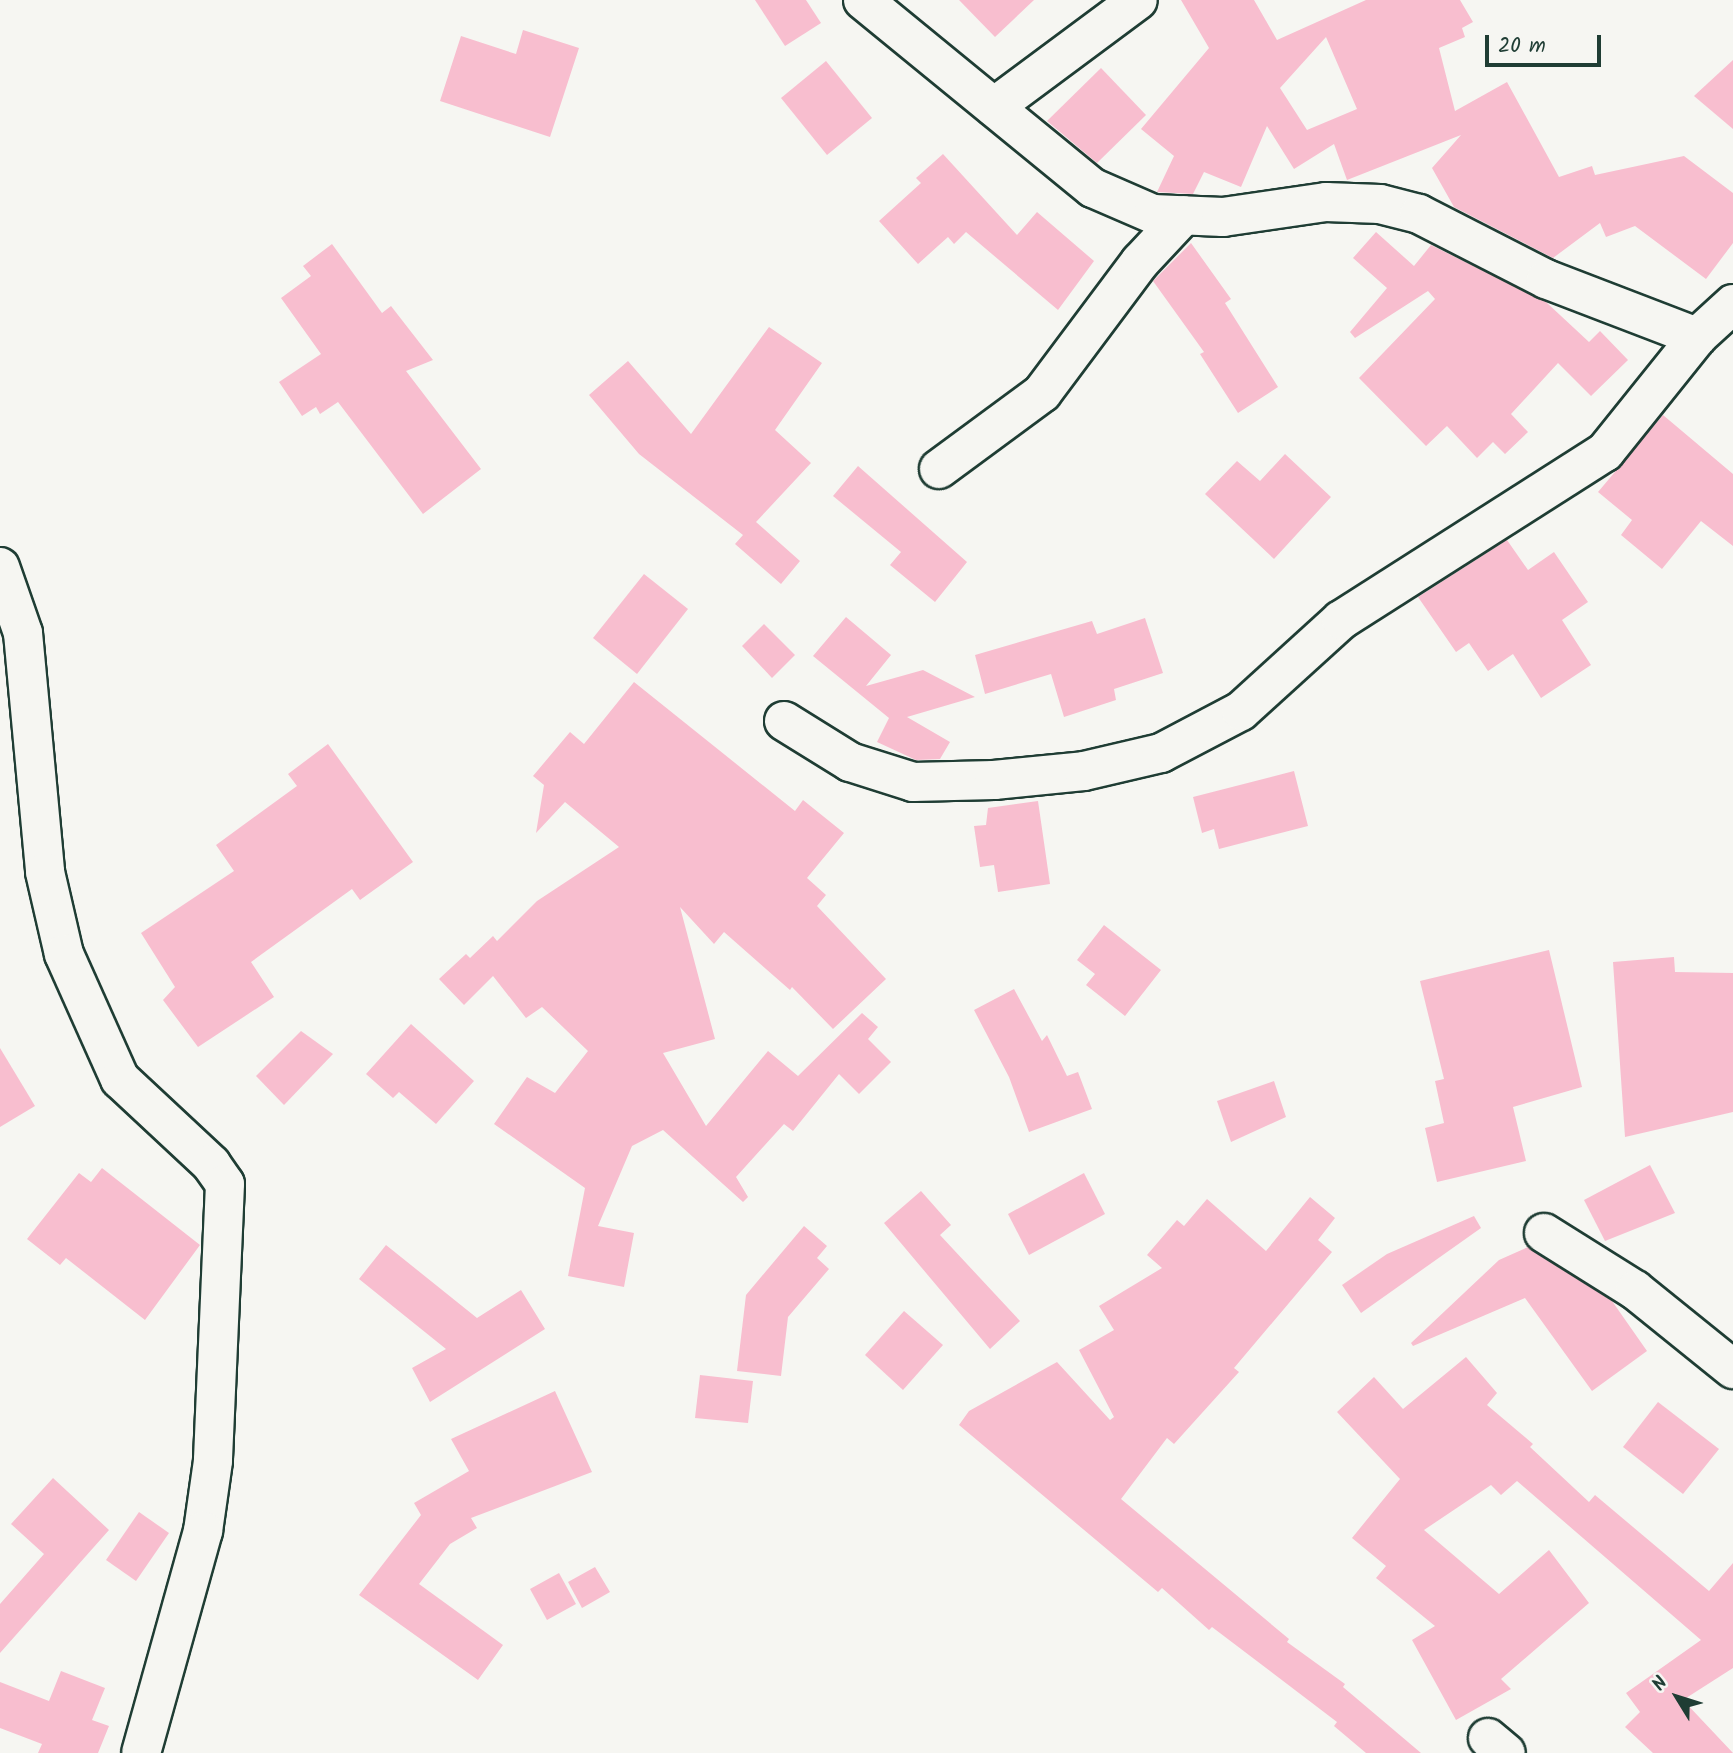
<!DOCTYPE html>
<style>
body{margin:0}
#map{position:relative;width:1733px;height:1753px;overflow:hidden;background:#f6f6f2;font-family:Kalam,sans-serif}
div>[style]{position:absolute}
.building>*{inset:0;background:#f8becf}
.roads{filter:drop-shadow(2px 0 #1f3d34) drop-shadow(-2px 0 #1f3d34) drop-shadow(0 2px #1f3d34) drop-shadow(0 -2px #1f3d34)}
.street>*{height:38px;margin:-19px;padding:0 19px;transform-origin:19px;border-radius:19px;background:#f6f6f2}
span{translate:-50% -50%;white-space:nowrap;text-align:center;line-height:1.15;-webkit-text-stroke:5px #f6f6f2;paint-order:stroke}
.north{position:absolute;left:1642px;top:1662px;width:70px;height:70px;-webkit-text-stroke:5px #f6f6f2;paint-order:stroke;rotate:308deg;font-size:19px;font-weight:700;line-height:28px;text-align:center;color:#1f3d34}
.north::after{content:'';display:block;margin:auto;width:24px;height:32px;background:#1f3d34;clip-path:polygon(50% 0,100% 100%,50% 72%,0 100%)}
.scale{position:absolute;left:1485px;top:35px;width:116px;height:32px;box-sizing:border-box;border:4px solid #1f3d34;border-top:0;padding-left:9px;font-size:21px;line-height:24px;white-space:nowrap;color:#1f3d34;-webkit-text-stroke:5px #f6f6f2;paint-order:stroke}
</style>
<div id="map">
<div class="building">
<i style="clip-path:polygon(755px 0,806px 0,821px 23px,785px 46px)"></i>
<i style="clip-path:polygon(959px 0,1034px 0,995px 37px)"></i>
<i style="clip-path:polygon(evenodd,1181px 0,1254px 0,1277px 40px,1366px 0,1460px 0,1473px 22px,1462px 28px,1465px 37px,1439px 48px,1455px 111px,1507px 82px,1559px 177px,1592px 166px,1595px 175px,1684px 156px,1733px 193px,1733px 243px,1706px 279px,1635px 226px,1606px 237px,1600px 223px,1553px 258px,1454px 207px,1432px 168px,1461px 135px,1347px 180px,1334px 144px,1294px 169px,1267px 126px,1241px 187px,1204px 172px,1193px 194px,1157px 192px,1174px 156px,1141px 129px,1209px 48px,1181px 0,1326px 37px,1357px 109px,1307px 130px,1280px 88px,1326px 37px)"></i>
<i style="clip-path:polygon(523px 30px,579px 48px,550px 137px,440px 101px,461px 36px,516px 54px)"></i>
<i style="clip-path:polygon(1733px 60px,1733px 129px,1694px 96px)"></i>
<i style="clip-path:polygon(826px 61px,872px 118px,827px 155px,781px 98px)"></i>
<i style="clip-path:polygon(1101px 68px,1146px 115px,1097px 163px,1047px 121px)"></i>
<i style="clip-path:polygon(943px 154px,1017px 235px,1037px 212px,1094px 261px,1058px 310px,966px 232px,954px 244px,948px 237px,918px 264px,879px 221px,921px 183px,916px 178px)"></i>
<i style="clip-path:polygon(1376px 232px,1414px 266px,1431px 245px,1546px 302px,1589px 342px,1600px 331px,1628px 360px,1591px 396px,1558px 363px,1511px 414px,1528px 432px,1505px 454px,1493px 442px,1477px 458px,1447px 426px,1426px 446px,1359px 378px,1435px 299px,1428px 291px,1355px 338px,1350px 332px,1387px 288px,1353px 258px)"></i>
<i style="clip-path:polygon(1191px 243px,1231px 299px,1225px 303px,1278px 387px,1238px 413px,1200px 354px,1204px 352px,1153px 281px)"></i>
<i style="clip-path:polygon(332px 244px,382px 313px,391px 306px,433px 360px,406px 371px,481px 469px,423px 514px,338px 402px,320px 414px,316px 407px,302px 416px,279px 382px,321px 354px,281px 298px,311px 276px,303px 266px)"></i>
<i style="clip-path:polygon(769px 327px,822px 363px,775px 430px,811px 463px,756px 522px,800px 561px,781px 584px,735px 544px,743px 535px,639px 454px,589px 395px,628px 361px,691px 434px)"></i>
<i style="clip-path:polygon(1663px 415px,1733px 474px,1733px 546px,1701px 521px,1662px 569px,1621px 535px,1632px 520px,1598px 492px)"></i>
<i style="clip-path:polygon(1285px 454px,1331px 497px,1274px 559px,1205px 494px,1237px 461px,1260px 481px)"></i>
<i style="clip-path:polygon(858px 466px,967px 562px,935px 602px,890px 565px,901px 552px,833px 496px)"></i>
<i style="clip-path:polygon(1507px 540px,1528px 570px,1554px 552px,1588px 602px,1562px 620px,1591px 665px,1541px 698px,1513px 654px,1488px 671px,1469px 643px,1456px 652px,1418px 597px)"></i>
<i style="clip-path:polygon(644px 574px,688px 609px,637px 674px,593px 638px)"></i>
<i style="clip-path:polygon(846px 617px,891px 655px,866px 686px,923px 670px,975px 697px,907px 717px,950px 742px,940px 759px,916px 760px,877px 742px,889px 718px,813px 656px)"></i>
<i style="clip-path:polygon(1145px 618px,1163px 673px,1114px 689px,1116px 700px,1064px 717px,1051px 674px,985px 694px,975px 655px,1092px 621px,1097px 634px)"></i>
<i style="clip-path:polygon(764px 624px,795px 655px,772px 678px,742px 646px)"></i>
<i style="clip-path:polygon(634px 682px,795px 811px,803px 800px,844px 833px,807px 878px,826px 895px,817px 906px,886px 979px,833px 1029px,792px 987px,790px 990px,724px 932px,714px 944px,680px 907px,715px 1039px,663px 1053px,706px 1126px,768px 1051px,798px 1076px,862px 1013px,878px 1027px,868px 1039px,891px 1062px,859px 1094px,839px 1074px,793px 1131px,784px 1124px,736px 1177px,748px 1197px,743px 1202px,663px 1130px,632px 1146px,598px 1226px,634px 1233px,624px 1287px,568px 1276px,585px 1188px,494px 1124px,527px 1077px,555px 1093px,588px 1051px,542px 1007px,526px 1018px,493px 976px,464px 1005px,439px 979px,466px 954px,470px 958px,493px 936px,497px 941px,537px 901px,619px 847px,565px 802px,536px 833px,544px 785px,533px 776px,570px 732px,584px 744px)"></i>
<i style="clip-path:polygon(328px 744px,413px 862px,360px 900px,352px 889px,251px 962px,274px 997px,198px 1047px,163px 1000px,175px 987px,141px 933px,234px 871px,216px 845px,297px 786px,288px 774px)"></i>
<i style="clip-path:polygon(1294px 771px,1308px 826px,1219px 849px,1214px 829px,1202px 833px,1193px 797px)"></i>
<i style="clip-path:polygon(1038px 801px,1050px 884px,998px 892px,994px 865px,980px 867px,974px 826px,986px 825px,988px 808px)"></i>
<i style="clip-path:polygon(1104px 925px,1161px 970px,1125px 1016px,1086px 985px,1095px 974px,1077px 960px)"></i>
<i style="clip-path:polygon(1549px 950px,1582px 1087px,1513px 1107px,1526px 1161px,1437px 1182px,1425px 1128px,1444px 1123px,1435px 1081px,1444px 1079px,1420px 981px)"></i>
<i style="clip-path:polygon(1674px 957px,1675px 972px,1733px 973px,1733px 1112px,1625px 1137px,1613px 962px)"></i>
<i style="clip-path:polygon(1014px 989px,1042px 1041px,1047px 1035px,1067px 1076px,1078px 1072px,1092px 1109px,1029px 1132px,1009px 1077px,974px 1010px)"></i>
<i style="clip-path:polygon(411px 1024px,474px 1081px,436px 1124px,399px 1092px,393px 1098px,366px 1074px)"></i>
<i style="clip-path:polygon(301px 1031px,333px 1054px,284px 1105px,256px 1076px)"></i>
<i style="clip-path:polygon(0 1048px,35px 1106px,0 1127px)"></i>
<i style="clip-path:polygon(1274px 1081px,1286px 1117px,1231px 1142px,1217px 1101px)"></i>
<i style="clip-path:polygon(1650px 1165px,1675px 1213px,1605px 1241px,1584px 1200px)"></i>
<i style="clip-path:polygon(102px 1168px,200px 1245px,145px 1320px,66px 1258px,60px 1265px,27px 1239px,79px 1173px,91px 1182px)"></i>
<i style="clip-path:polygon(1084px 1173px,1105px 1214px,1029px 1255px,1008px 1214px)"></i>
<i style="clip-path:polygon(921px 1191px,951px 1225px,940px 1235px,1020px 1321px,990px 1349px,884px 1223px)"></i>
<i style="clip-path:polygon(1310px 1197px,1335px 1218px,1318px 1240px,1332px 1252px,1234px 1368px,1239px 1372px,1174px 1444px,1167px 1438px,1121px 1499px,1289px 1639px,1287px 1642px,1345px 1684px,1343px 1687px,1421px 1753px,1366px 1753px,1334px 1726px,1337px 1722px,1212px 1627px,1209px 1630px,1162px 1588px,1158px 1592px,959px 1425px,969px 1411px,1057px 1362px,1110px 1420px,1114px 1417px,1079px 1350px,1114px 1330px,1099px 1306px,1162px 1268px,1147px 1255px,1177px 1220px,1184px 1226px,1207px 1199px,1266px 1251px)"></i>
<i style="clip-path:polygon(1474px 1216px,1481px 1228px,1361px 1313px,1342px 1285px,1387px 1254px)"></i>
<i style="clip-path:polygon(804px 1226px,827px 1246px,817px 1258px,829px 1269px,788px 1317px,781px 1376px,737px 1371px,746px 1295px)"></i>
<i style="clip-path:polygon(386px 1245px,477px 1318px,521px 1290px,545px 1329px,430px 1402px,412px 1368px,446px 1349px,359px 1279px)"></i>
<i style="clip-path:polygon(1528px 1247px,1612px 1301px,1647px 1351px,1592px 1391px,1525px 1298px,1413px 1346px,1411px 1343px,1499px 1260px)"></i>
<i style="clip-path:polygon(904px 1311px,943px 1345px,903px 1390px,865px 1355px)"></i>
<i style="clip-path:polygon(1466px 1357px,1497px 1393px,1487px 1405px,1533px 1444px,1530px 1447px,1589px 1502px,1595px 1495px,1709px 1591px,1733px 1563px,1733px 1668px,1683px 1700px,1733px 1753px,1653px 1753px,1625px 1727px,1640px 1712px,1626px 1693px,1701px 1640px,1517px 1481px,1501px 1495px,1491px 1485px,1424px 1530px,1499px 1594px,1549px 1550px,1589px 1603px,1501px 1679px,1511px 1689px,1456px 1720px,1412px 1640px,1435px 1626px,1376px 1578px,1386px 1566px,1352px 1538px,1400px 1479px,1337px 1412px,1374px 1377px,1403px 1409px)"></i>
<i style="clip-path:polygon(700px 1375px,753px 1381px,748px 1423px,695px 1418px)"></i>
<i style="clip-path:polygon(555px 1391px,592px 1472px,471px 1518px,477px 1528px,450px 1544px,419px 1584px,503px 1645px,478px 1680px,359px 1595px,421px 1515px,414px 1503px,469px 1471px,451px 1439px)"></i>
<i style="clip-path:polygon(1658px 1402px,1719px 1449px,1683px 1494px,1623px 1447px)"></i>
<i style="clip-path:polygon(53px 1478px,109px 1530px,0 1653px,0 1604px,44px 1554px,11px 1524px)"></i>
<i style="clip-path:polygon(139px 1512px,169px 1533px,136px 1581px,106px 1560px)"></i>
<i style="clip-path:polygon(595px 1567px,610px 1592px,582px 1608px,568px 1582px)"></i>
<i style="clip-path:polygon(559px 1573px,576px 1604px,547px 1620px,530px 1589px)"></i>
<i style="clip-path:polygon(61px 1671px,105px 1688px,92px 1720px,109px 1726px,98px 1753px,38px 1753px,42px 1744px,0 1728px,0 1682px,49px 1701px)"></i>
</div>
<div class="roads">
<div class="street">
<i style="left:863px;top:0;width:297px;rotate:39.3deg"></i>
<i style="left:1093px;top:188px;width:65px;rotate:23.4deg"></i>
<i style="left:1153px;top:214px;width:70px;rotate:2.5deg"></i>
<i style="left:1223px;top:217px;width:104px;rotate:-8.3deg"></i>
<i style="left:1326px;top:202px;width:54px;rotate:2.1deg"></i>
<i style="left:1380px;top:204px;width:40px;rotate:14.4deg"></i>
<i style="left:1419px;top:214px;width:143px;rotate:27.1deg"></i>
<i style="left:1546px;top:279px;width:162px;rotate:21deg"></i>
<i style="left:994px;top:107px;width:179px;rotate:-36.6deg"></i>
<i style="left:939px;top:469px;width:128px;rotate:-36.4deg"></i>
<i style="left:1042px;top:393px;width:164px;rotate:-53.2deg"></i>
<i style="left:1140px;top:262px;width:64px;rotate:-46.9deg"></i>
<i style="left:0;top:567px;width:70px;rotate:70.8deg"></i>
<i style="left:23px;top:633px;width:240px;rotate:84.7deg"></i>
<i style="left:45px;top:872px;width:84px;rotate:77deg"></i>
<i style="left:64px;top:954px;width:137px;rotate:65.9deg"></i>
<i style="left:120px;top:1079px;width:125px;rotate:43deg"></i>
<i style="left:211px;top:1164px;width:24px;rotate:55deg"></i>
<i style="left:225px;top:1184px;width:277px;rotate:92.5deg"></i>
<i style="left:213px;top:1461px;width:71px;rotate:98.1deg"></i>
<i style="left:203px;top:1531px;width:230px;rotate:105.6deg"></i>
<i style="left:784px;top:721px;width:78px;rotate:31.8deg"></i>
<i style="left:850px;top:762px;width:66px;rotate:17.6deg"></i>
<i style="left:913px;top:782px;width:81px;rotate:-1.4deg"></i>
<i style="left:994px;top:780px;width:90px;rotate:-5.7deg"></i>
<i style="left:1084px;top:771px;width:79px;rotate:-13.2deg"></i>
<i style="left:1161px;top:753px;width:90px;rotate:-27.7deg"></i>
<i style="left:1241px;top:711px;width:135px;rotate:-42.3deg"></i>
<i style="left:1341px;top:620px;width:313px;rotate:-32.5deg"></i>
<i style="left:1605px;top:452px;width:147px;rotate:-51.3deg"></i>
<i style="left:1697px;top:337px;width:49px;rotate:-42.5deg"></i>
<i style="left:1544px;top:1233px;width:107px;rotate:32.1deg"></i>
<i style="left:1635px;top:1290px;width:126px;rotate:38.9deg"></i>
<i style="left:1488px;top:1738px;width:23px;rotate:40deg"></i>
</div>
</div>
<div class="north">N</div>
<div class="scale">20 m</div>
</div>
